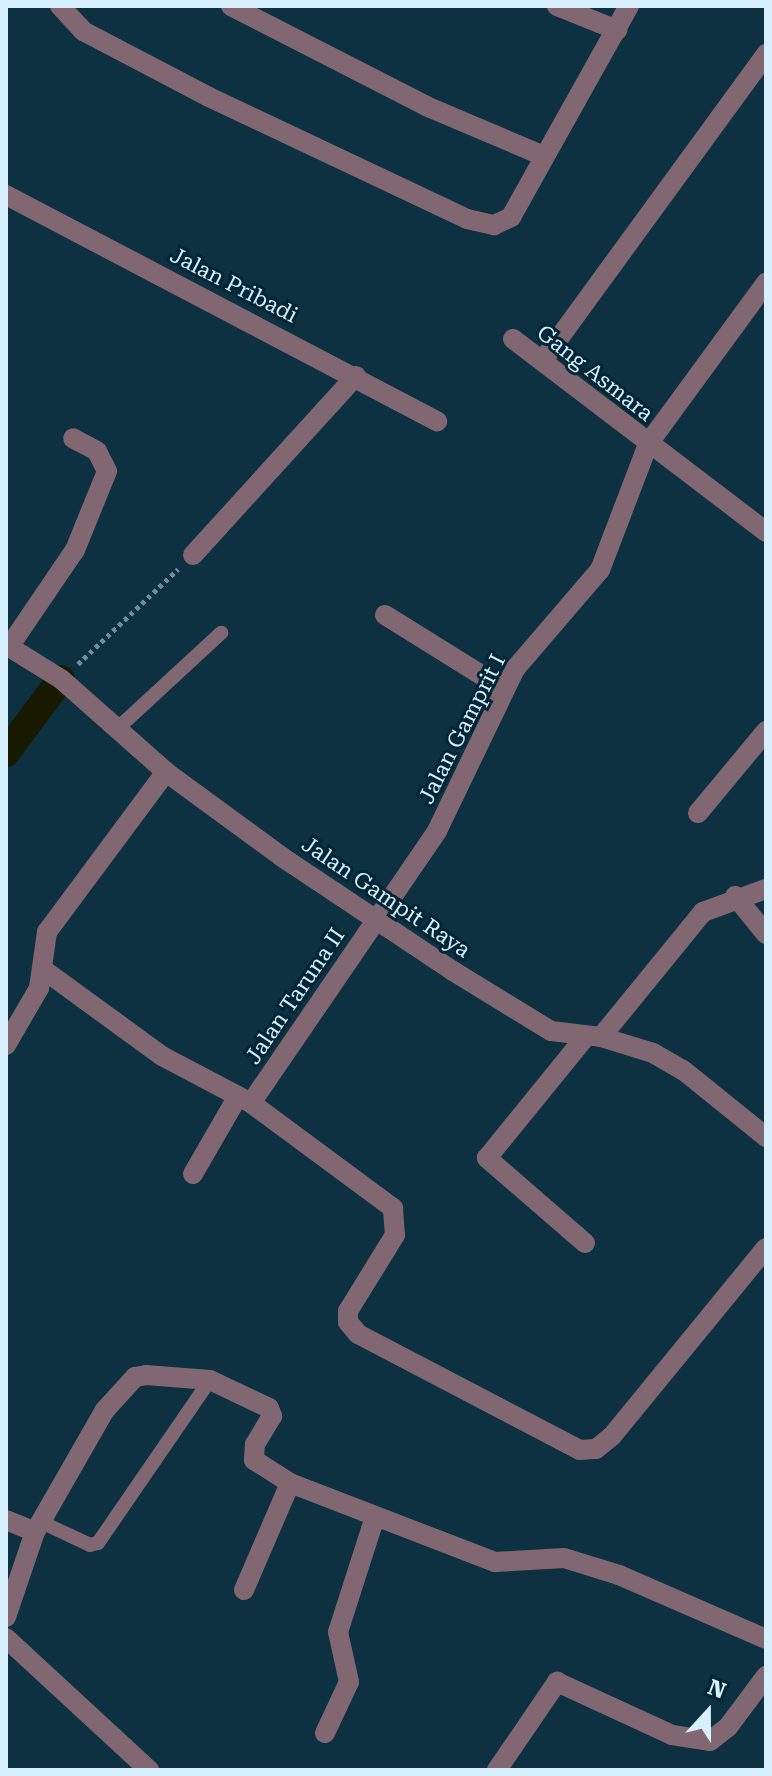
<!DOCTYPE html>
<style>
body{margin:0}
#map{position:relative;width:772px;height:1776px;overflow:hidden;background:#0d3140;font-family:"Roboto Serif",serif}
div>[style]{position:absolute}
.canal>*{height:28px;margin:-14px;padding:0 14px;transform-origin:14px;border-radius:14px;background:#181901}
.path>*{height:5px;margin-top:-2.5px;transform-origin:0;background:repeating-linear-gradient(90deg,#6f8e9c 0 4px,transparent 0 8px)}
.service>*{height:14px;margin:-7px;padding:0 7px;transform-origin:7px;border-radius:7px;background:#816772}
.minor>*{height:20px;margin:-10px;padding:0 10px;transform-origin:10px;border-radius:10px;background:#816772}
.tertiary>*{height:20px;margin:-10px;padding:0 10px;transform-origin:10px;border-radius:10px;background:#816772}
span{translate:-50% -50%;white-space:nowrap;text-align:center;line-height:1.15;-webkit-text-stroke:6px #022636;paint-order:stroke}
.street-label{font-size:22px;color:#d6f0fd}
.frame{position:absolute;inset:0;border:8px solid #d6f0fd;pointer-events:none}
.north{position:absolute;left:668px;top:1672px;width:80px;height:80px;-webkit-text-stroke:6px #022636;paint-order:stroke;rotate:21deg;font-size:22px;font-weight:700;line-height:32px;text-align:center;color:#d6f0fd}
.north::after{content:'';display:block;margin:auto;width:28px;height:36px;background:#d6f0fd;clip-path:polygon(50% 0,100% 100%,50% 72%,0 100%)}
</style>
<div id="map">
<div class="canal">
<i style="left:6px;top:753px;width:92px;rotate:-53.4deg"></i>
</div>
<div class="path">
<i style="left:78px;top:664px;width:138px;rotate:-43.5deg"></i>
</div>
<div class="service">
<i style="left:117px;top:729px;width:142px;rotate:-42.7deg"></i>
<i style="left:41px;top:1522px;width:54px;rotate:25.1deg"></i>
<i style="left:90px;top:1545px;width:8px;rotate:-14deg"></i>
<i style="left:98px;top:1543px;width:198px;rotate:-55.5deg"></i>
</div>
<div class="minor">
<i style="left:60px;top:6px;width:34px;rotate:47deg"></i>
<i style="left:83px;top:31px;width:142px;rotate:27.6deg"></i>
<i style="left:209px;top:97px;width:285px;rotate:25.3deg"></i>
<i style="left:467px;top:219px;width:28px;rotate:13deg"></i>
<i style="left:494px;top:225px;width:19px;rotate:-25deg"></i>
<i style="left:511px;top:217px;width:242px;rotate:-60.8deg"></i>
<i style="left:231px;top:6px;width:219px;rotate:27.1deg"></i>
<i style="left:426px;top:106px;width:128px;rotate:23deg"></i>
<i style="left:557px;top:6px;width:65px;rotate:21.8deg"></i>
<i style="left:6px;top:195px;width:487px;rotate:27.7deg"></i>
<i style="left:513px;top:339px;width:318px;rotate:37.3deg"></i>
<i style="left:543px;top:360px;width:379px;rotate:-53.9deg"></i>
<i style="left:193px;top:555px;width:242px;rotate:-47.7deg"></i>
<i style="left:385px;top:615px;width:140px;rotate:31.9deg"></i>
<i style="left:9px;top:647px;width:117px;rotate:-55.8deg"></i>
<i style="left:75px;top:550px;width:85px;rotate:-67.9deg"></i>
<i style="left:107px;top:471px;width:22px;rotate:-117deg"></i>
<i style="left:97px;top:451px;width:27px;rotate:-152deg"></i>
<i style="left:698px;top:813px;width:107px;rotate:-50.3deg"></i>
<i style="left:735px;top:896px;width:49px;rotate:50.8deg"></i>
<i style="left:44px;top:970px;width:146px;rotate:36.1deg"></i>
<i style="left:162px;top:1056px;width:101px;rotate:27.8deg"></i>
<i style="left:251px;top:1103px;width:177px;rotate:36.5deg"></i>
<i style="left:393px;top:1208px;width:27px;rotate:86deg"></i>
<i style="left:395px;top:1235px;width:89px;rotate:121.7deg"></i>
<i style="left:348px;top:1311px;width:11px;rotate:90deg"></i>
<i style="left:348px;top:1322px;width:16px;rotate:50deg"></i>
<i style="left:358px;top:1334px;width:250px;rotate:27.6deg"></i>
<i style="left:580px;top:1450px;width:16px;rotate:-4deg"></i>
<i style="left:596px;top:1449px;width:21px;rotate:-39deg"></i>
<i style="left:612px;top:1436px;width:243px;rotate:-50.7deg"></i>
<i style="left:601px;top:1037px;width:161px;rotate:-50.8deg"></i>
<i style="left:703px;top:912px;width:67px;rotate:-20.1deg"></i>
<i style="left:6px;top:1045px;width:66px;rotate:-59.9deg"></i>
<i style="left:39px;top:988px;width:57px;rotate:-81.9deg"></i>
<i style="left:47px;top:932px;width:199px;rotate:-53.4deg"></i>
<i style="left:251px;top:1103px;width:330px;rotate:-55.6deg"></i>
<i style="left:437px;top:831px;width:180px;rotate:-64.3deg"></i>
<i style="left:515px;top:669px;width:130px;rotate:-49.4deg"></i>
<i style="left:600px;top:570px;width:135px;rotate:-69.1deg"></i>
<i style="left:648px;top:444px;width:200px;rotate:-53.8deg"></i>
<i style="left:193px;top:1174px;width:90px;rotate:-60deg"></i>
<i style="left:585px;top:1243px;width:130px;rotate:-139.1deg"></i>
<i style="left:487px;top:1158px;width:157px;rotate:-50.9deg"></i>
<i style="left:6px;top:1520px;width:31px;rotate:22deg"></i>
<i style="left:244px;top:1590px;width:116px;rotate:-66.7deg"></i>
<i style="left:6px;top:1617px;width:90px;rotate:-71.2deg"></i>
<i style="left:35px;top:1532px;width:141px;rotate:-60.2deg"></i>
<i style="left:105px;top:1410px;width:45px;rotate:-47.7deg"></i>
<i style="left:135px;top:1377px;width:11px;rotate:-10deg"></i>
<i style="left:146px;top:1375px;width:64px;rotate:4.5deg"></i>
<i style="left:210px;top:1380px;width:65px;rotate:25.4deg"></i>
<i style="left:269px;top:1408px;width:9px;rotate:69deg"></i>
<i style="left:272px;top:1416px;width:33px;rotate:121deg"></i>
<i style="left:255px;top:1444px;width:16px;rotate:94deg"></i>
<i style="left:254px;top:1460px;width:43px;rotate:32.6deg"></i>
<i style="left:290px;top:1483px;width:220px;rotate:21.1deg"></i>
<i style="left:495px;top:1562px;width:69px;rotate:-3.3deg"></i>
<i style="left:564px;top:1558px;width:58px;rotate:17.2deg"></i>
<i style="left:619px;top:1575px;width:160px;rotate:23.5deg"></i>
<i style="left:6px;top:1638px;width:195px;rotate:42.7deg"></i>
<i style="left:325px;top:1733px;width:56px;rotate:-64.8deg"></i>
<i style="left:349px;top:1682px;width:51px;rotate:-102.4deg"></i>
<i style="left:338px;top:1632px;width:121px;rotate:-72.2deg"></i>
<i style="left:497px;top:1770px;width:107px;rotate:-55.7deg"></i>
<i style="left:557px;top:1682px;width:127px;rotate:24.7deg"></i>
<i style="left:672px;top:1735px;width:38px;rotate:9deg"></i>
<i style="left:710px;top:1741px;width:23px;rotate:-38deg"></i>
<i style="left:728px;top:1727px;width:64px;rotate:-53.3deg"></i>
</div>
<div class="tertiary">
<i style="left:6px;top:645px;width:65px;rotate:31.7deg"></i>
<i style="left:61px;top:679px;width:140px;rotate:41.5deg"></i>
<i style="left:166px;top:772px;width:144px;rotate:36.2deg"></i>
<i style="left:282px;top:857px;width:206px;rotate:33.7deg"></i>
<i style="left:453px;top:971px;width:115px;rotate:31.5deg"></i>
<i style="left:551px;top:1031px;width:50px;rotate:6.8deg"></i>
<i style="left:601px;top:1037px;width:54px;rotate:17.1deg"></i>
<i style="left:653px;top:1053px;width:34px;rotate:30deg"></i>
<i style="left:683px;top:1070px;width:107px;rotate:38.9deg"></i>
</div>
<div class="street-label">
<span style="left:234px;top:285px;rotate:27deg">Jalan Pribadi</span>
<span style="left:595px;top:373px;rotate:38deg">Gang Asmara</span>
<span style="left:462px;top:729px;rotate:-63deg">Jalan Gamprit I</span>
<span style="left:386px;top:897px;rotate:34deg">Jalan Gampit Raya</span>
<span style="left:295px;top:996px;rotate:-56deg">Jalan Taruna II</span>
</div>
<div class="frame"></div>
<div class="north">N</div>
</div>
